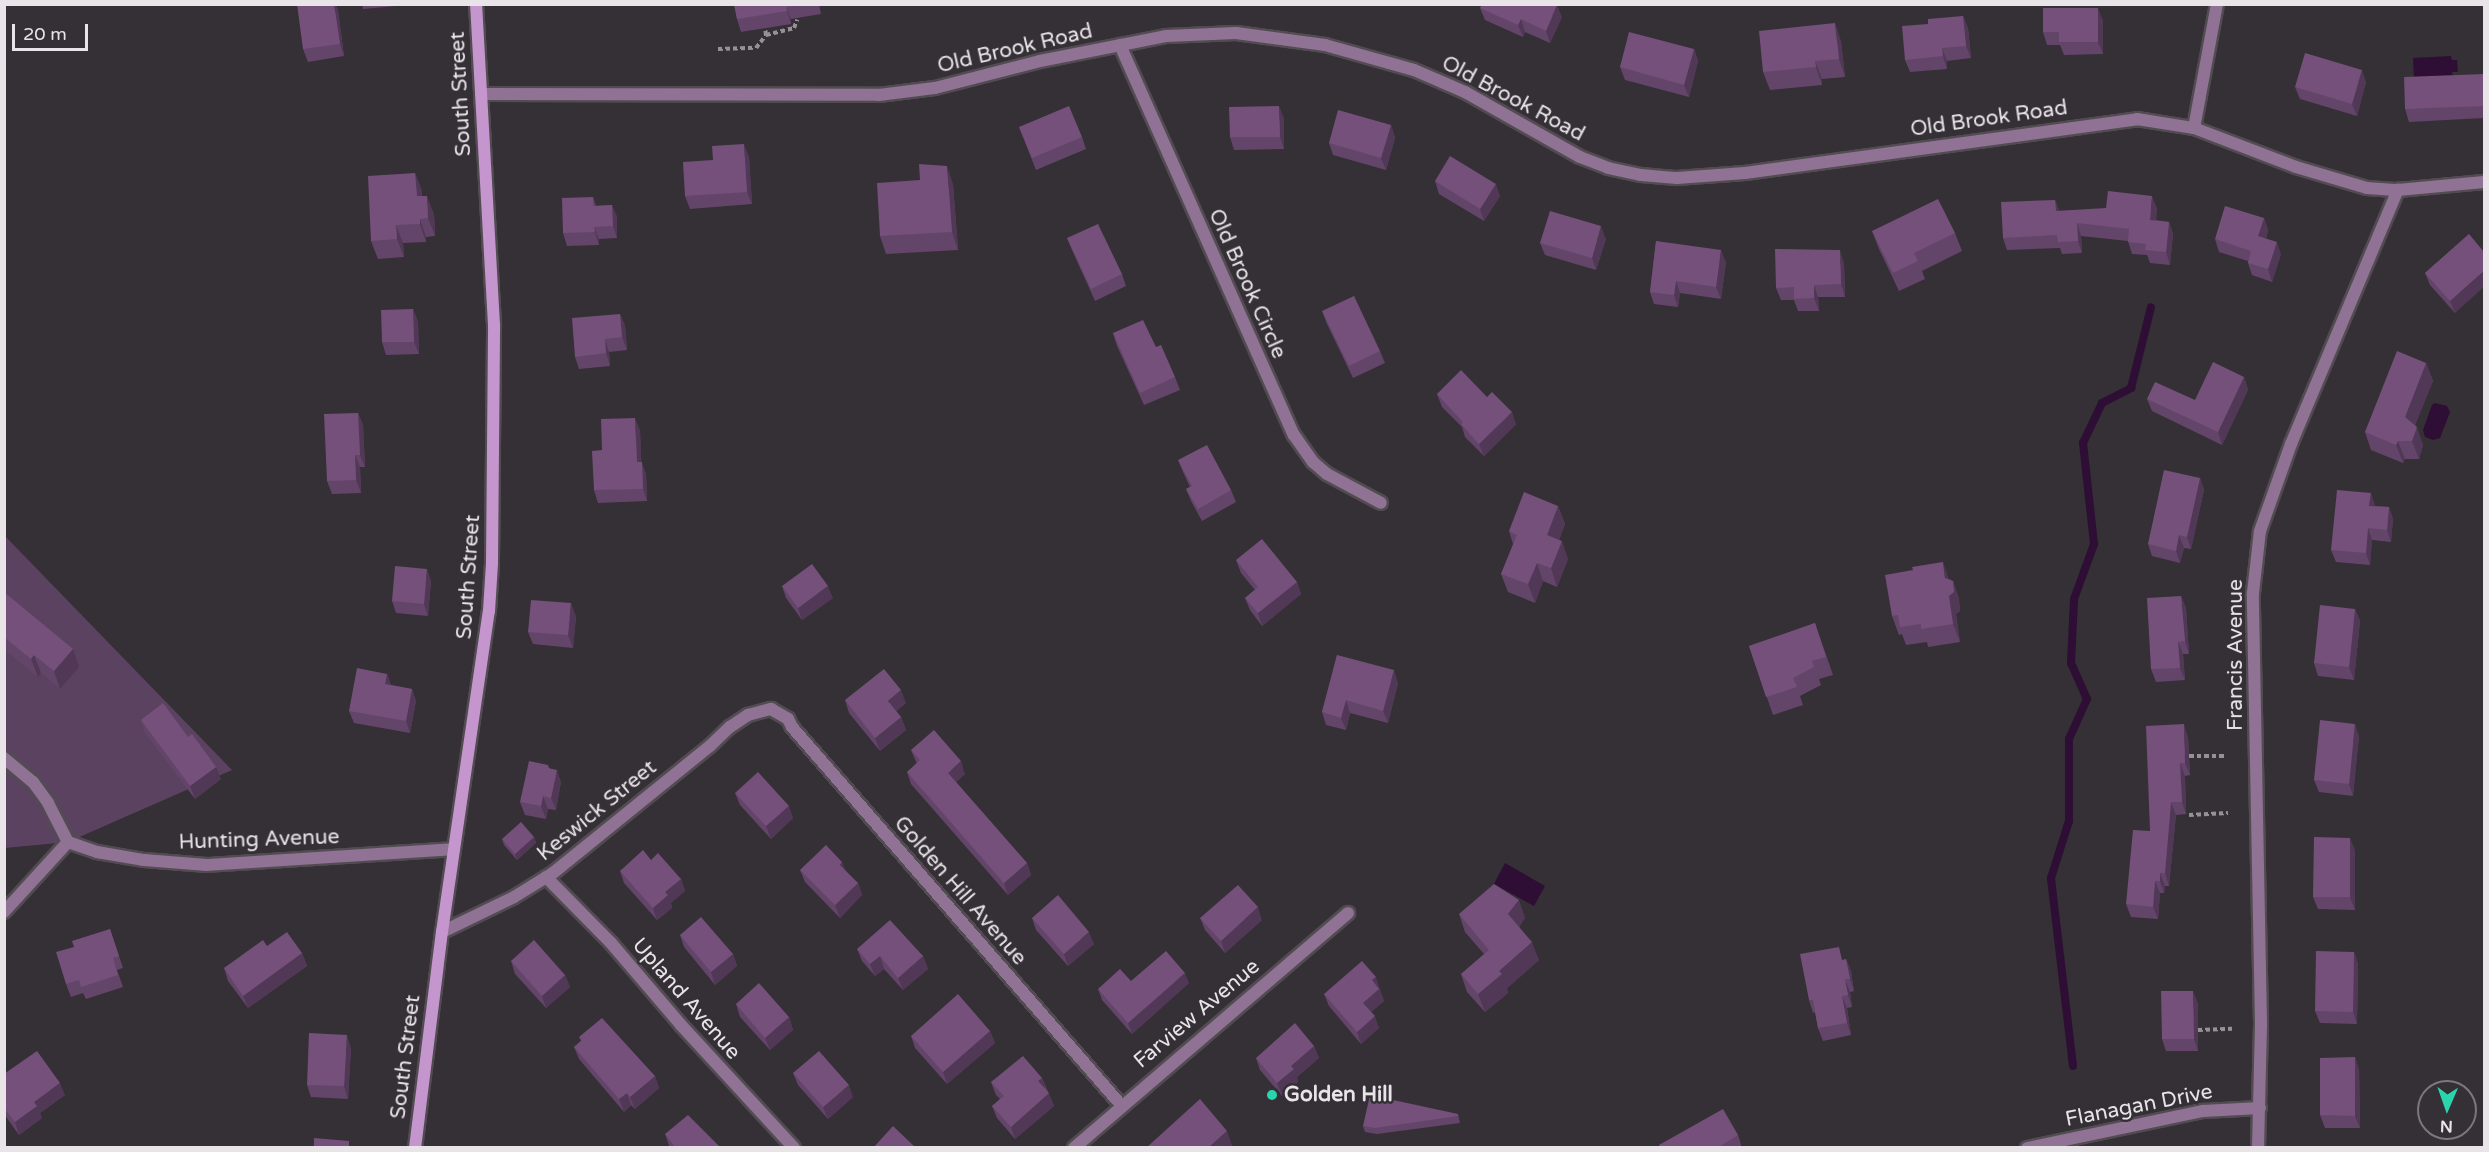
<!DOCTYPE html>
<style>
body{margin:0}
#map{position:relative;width:2489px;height:1152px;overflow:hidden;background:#352f36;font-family:"Varela Round",sans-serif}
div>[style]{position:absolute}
.green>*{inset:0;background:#5c4261}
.water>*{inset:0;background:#2e0e34}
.stream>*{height:8px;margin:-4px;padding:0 4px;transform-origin:4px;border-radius:4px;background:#2e0e34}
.path>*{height:4px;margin-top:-2px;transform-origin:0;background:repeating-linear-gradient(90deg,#969197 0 4.5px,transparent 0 7.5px)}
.roads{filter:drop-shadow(2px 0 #524c52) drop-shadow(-2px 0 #524c52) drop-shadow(0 2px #524c52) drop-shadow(0 -2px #524c52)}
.street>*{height:12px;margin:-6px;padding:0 6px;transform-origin:6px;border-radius:6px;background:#907295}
.secondary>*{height:12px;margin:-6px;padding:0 6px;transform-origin:6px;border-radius:6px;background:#c596cd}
.wall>*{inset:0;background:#64456a}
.shaded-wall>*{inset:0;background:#513856}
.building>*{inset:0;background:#74507b}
.dots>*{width:16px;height:16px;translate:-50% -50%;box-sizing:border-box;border:3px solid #352f36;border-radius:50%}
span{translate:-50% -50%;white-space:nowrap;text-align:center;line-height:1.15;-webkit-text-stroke:5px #352f36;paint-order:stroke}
.street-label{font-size:21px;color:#e8e4e8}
.poi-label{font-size:21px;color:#e8e4e8;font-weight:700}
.left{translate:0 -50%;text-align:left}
.frame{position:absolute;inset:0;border:6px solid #e8e4e8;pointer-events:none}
.north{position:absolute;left:2417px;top:1080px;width:60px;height:60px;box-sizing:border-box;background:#352f36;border:2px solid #7d777d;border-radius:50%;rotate:182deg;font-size:16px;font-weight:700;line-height:24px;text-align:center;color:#e8e4e8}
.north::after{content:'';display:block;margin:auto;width:21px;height:27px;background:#2bd5ac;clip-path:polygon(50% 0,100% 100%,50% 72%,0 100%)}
.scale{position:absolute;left:12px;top:24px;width:76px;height:27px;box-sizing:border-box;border:3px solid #e8e4e8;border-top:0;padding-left:8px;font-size:18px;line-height:21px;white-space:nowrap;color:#e8e4e8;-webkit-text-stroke:4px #352f36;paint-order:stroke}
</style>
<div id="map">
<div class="green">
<i style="clip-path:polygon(4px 535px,232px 770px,68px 842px,5px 848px)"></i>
</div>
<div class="water">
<i style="clip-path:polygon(2451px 56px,2452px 60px,2457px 60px,2458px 72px,2452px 72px,2453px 77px,2414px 79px,2413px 58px)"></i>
<i style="clip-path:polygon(2435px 403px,2447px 406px,2450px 412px,2440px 438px,2433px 440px,2425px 437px,2423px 430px,2432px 405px)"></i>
<i style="clip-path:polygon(1505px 863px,1545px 886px,1534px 906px,1494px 884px)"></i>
</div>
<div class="stream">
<i style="left:2073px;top:1066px;width:189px;rotate:-96.7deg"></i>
<i style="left:2051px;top:878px;width:60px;rotate:-72.5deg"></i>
<i style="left:2069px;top:821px;width:82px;rotate:-90deg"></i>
<i style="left:2069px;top:739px;width:44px;rotate:-65.8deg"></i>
<i style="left:2087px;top:699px;width:39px;rotate:-114deg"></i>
<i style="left:2071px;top:663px;width:64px;rotate:-87.3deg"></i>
<i style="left:2074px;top:599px;width:59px;rotate:-70deg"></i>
<i style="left:2094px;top:544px;width:102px;rotate:-96.2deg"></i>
<i style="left:2083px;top:443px;width:44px;rotate:-64.6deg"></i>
<i style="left:2102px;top:403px;width:33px;rotate:-27deg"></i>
<i style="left:2131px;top:388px;width:83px;rotate:-76.1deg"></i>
</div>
<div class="path">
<i style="left:766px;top:35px;width:29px;rotate:-14deg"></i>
<i style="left:794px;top:28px;width:9px;rotate:-69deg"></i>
<i style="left:718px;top:49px;width:38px;rotate:-2deg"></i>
<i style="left:756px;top:48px;width:16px;rotate:-52deg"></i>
<i style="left:766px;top:35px;width:7px;rotate:-98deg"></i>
<i style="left:2189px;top:756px;width:38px"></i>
<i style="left:2189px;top:815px;width:39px;rotate:-3deg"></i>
<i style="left:2198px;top:1030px;width:34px;rotate:-2deg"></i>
</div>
<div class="roads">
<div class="street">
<i style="left:1120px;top:45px;width:427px;rotate:66deg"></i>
<i style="left:1294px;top:435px;width:33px;rotate:55deg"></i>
<i style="left:1313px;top:462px;width:18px;rotate:41deg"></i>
<i style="left:1327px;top:474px;width:61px;rotate:28.2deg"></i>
<i style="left:481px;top:94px;width:398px;rotate:0.1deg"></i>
<i style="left:879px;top:95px;width:56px;rotate:-7.1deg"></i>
<i style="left:935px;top:88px;width:108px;rotate:-14.4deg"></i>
<i style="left:1040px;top:61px;width:128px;rotate:-11.2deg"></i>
<i style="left:1166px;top:36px;width:70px;rotate:-2.5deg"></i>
<i style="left:1236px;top:33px;width:90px;rotate:7.7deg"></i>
<i style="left:1325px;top:45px;width:92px;rotate:15.7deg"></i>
<i style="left:1414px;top:70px;width:56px;rotate:23.3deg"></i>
<i style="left:1465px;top:92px;width:132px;rotate:29.5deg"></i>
<i style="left:1580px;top:157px;width:30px;rotate:21deg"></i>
<i style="left:1608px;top:168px;width:34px;rotate:12deg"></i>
<i style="left:1641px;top:175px;width:36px;rotate:5deg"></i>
<i style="left:1677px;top:178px;width:68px;rotate:-4.2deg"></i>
<i style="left:1745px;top:173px;width:396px;rotate:-7.8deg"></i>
<i style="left:2137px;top:119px;width:58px;rotate:9deg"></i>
<i style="left:2194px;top:128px;width:109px;rotate:20.9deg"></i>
<i style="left:2296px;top:167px;width:74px;rotate:16.5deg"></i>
<i style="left:2367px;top:188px;width:31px;rotate:4deg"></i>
<i style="left:2398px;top:190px;width:86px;rotate:-5.3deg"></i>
<i style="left:2194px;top:128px;width:126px;rotate:-79.5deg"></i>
<i style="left:4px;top:758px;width:38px;rotate:40deg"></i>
<i style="left:33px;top:782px;width:26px;rotate:54deg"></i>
<i style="left:48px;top:803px;width:44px;rotate:62.9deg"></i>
<i style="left:68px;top:842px;width:31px;rotate:19deg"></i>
<i style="left:97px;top:852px;width:48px;rotate:9.7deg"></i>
<i style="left:144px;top:860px;width:63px;rotate:4.5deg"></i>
<i style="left:207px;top:865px;width:247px;rotate:-3.7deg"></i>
<i style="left:546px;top:877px;width:93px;rotate:45.4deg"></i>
<i style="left:611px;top:943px;width:108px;rotate:49.5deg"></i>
<i style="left:681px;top:1025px;width:167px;rotate:47.4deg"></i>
<i style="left:4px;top:912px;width:95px;rotate:-47.6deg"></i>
<i style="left:442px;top:932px;width:80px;rotate:-25.9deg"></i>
<i style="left:514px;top:897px;width:46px;rotate:-31.6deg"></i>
<i style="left:553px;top:873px;width:202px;rotate:-39deg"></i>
<i style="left:710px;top:746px;width:28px;rotate:-44deg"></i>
<i style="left:730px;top:727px;width:22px;rotate:-34deg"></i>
<i style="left:748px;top:715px;width:24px;rotate:-15deg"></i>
<i style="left:771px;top:709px;width:20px;rotate:30deg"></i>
<i style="left:788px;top:719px;width:9px;rotate:63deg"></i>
<i style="left:792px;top:727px;width:501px;rotate:48.96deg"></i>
<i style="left:1074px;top:1148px;width:361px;rotate:-40.6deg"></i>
<i style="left:2027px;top:1148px;width:180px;rotate:-11.9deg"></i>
<i style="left:2203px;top:1111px;width:57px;rotate:-3deg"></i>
<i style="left:2258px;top:1148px;width:125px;rotate:-88.6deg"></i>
<i style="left:2261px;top:1023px;width:430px;rotate:-91.1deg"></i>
<i style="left:2253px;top:593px;width:62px;rotate:-83.6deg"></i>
<i style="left:2260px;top:531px;width:92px;rotate:-70.4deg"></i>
<i style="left:2291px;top:444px;width:276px;rotate:-67.2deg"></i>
</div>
<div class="secondary">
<i style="left:415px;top:1148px;width:218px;rotate:-82.9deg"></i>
<i style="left:442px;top:932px;width:324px;rotate:-81.7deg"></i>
<i style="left:489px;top:611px;width:48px;rotate:-86.4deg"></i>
<i style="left:492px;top:563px;width:238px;rotate:-89.5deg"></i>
<i style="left:494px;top:325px;width:322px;rotate:-93.2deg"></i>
</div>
</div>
<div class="wall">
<i style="clip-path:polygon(362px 4px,407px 4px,407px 5px,363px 9px)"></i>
<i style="clip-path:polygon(734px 4px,819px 4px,821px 14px,791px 19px,791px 24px,741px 32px,737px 19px)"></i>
<i style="clip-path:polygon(1480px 8px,1562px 17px,1550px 43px,1525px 32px,1523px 37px,1485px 20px)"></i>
<i style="clip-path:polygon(338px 10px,344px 56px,308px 62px,303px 49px)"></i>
<i style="clip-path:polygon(1963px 16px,1968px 28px,1971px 58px,1947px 61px,1947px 69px,1910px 72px,1905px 60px,1928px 24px)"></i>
<i style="clip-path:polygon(2103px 21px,2103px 54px,2064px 55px,2060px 45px,2047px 45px,2043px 32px)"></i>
<i style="clip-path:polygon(1841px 41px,1845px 77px,1822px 79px,1822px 85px,1770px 90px,1763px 72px)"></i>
<i style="clip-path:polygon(1694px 49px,1698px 61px,1689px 97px,1625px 80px,1620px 67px)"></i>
<i style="clip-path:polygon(2484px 74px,2484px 118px,2409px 122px,2405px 109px)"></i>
<i style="clip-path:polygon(2366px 82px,2357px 116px,2300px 99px,2295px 87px)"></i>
<i style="clip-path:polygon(1284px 118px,1284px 149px,1234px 150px,1230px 137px)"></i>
<i style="clip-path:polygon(1391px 125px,1395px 138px,1386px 170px,1333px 155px,1329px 143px)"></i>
<i style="clip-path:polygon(1019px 127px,1082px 137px,1086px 149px,1036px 170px)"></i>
<i style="clip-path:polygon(749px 157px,752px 204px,690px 209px,685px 196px,713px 160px)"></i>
<i style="clip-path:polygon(415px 173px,422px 191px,422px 196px,434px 214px,435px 236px,426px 237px,426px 242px,403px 243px,404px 257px,378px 259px,371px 241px)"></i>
<i style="clip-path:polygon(1435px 181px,1500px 196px,1484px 221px,1439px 194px)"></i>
<i style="clip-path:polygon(953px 184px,958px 250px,886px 254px,880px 236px)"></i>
<i style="clip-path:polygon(593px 197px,596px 206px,612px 205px,617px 217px,617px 238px,599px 239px,599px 245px,567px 246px,563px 233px)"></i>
<i style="clip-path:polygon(2055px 200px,2059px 211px,2157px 208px,2156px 220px,2169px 222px,2173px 234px,2170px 265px,2150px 263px,2147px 255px,2132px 254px,2128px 241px,2081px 236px,2082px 253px,2062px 254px,2060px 248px,2007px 250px,2003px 238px)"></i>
<i style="clip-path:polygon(2264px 218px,2268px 230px,2266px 239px,2281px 254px,2272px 282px,2252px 275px,2248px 263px,2248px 261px,2219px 252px,2215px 239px)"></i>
<i style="clip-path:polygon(1872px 231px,1955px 233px,1962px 251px,1922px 271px,1925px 279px,1899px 291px,1879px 249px)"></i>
<i style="clip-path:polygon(2469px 234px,2455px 313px,2430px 285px,2425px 273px)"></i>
<i style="clip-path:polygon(1067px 238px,1122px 274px,1126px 286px,1095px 301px,1072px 250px)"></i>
<i style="clip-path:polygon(1606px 239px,1596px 270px,1545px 255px,1540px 243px)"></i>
<i style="clip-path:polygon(1656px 241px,1726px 262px,1721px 299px,1680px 293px,1678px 307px,1654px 304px,1650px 292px)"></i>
<i style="clip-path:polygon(1844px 263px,1845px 297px,1818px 297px,1819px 311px,1798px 311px,1794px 300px,1781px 300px,1776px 288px)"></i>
<i style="clip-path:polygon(413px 309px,418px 322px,419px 354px,386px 355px,382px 342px)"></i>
<i style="clip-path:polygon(1322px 311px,1380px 351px,1385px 363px,1353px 378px,1327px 324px)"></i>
<i style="clip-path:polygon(620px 314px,625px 326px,627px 350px,609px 352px,610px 366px,579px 369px,575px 357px)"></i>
<i style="clip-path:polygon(1113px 333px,1156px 347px,1175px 377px,1180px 390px,1144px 405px,1117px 346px)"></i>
<i style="clip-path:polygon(2426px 363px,2433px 381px,2415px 425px,2423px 445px,2419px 459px,2405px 459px,2403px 463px,2371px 450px,2365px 432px)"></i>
<i style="clip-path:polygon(2244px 377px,2248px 390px,2222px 445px,2152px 411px,2147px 399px,2195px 400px)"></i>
<i style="clip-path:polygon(1437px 394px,1487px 397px,1516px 424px,1484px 456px,1465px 437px,1462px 427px,1442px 407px)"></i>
<i style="clip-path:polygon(358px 413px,363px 425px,365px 467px,360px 467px,361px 493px,332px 494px,327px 481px)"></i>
<i style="clip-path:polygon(640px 430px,641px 462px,646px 474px,647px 501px,598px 503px,594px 490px)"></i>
<i style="clip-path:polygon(1178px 460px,1231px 490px,1236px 502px,1202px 521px,1191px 501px,1186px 489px,1190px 487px,1183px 472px)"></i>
<i style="clip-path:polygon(2200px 478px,2204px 490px,2191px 549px,2184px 548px,2180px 563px,2152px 556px,2148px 544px)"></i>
<i style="clip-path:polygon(1558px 506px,1565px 524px,1559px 540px,1568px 559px,1557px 587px,1543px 581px,1535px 603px,1508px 592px,1501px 574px,1513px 544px,1509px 531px)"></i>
<i style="clip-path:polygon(2375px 506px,2389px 507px,2393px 519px,2391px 542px,2372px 540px,2370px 565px,2336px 562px,2331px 550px)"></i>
<i style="clip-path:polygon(1236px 560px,1297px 582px,1301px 594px,1262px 626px,1250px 610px,1245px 598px,1255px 590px,1241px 573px)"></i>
<i style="clip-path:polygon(1949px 579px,1953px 581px,1959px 599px,1960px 611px,1956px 614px,1960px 642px,1928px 647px,1927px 642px,1906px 645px,1902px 634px,1899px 635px,1892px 616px)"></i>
<i style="clip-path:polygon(431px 581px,428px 616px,396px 613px,392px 601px)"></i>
<i style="clip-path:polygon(782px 586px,833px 598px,802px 620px,786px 598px)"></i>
<i style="clip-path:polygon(4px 592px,79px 667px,60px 689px,41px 673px,38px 677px,4px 649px)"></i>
<i style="clip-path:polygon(2181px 596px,2186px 608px,2189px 654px,2183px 654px,2185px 680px,2156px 682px,2151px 669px)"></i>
<i style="clip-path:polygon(2355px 609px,2360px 621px,2354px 680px,2318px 676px,2314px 663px)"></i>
<i style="clip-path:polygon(576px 616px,573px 648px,533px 644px,528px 632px)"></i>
<i style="clip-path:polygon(1815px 623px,1833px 675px,1819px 679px,1821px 685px,1800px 696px,1803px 705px,1773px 715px,1749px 646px)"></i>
<i style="clip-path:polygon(1337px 655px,1398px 683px,1388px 723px,1350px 713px,1346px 730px,1326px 725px,1322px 712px)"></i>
<i style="clip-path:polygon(387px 674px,391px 685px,412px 689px,416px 701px,410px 733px,354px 723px,349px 711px)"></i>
<i style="clip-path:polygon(845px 700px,906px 703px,896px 711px,901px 717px,906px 730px,880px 751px,849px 713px)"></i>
<i style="clip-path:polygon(141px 720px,188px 737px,221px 779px,195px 799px,145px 733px)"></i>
<i style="clip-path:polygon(2359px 736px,2353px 796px,2319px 792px,2314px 780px)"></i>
<i style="clip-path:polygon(2188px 737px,2190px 775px,2185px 776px,2186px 814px,2176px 815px,2169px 886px,2165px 886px,2164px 893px,2160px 893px,2158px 919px,2131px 917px,2126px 904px,2150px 831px)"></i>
<i style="clip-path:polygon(911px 750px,965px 774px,956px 782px,1027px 863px,1031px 875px,1008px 895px,911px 784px,907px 772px,917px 764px)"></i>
<i style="clip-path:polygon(548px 765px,550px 769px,561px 782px,556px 810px,548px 809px,546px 819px,525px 815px,520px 802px)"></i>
<i style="clip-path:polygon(735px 793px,793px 818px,771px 839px,740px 805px)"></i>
<i style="clip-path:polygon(534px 837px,536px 843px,517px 860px,504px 845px,502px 839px)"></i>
<i style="clip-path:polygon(2355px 850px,2355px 910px,2318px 909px,2313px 897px)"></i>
<i style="clip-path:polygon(651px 860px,681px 879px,685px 891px,671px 903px,672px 908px,657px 920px,624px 883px,620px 871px)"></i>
<i style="clip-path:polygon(800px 870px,858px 883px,862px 895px,840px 918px,805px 882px)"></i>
<i style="clip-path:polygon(1459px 914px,1525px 918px,1519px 927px,1539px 960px,1507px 988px,1508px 993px,1485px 1012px,1467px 992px,1461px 974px,1484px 954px,1465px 932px)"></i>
<i style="clip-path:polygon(1032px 918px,1094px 944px,1068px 966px,1036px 930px)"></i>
<i style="clip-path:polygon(1200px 918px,1262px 920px,1225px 953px,1205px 930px)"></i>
<i style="clip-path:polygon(110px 929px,123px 968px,117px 970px,123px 987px,86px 999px,83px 993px,71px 997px,66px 984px,74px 947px)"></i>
<i style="clip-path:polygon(680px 935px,733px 954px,737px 966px,715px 985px,684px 947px)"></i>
<i style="clip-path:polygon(267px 946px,302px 953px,307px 966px,248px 1008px,228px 981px,224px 968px)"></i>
<i style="clip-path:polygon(857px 949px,923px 956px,928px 969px,903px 990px,884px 969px,875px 976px,862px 961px)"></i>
<i style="clip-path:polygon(2354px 952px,2358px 964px,2357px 1024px,2320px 1023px,2315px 1011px)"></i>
<i style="clip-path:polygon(1846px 959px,1851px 971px,1854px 991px,1850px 992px,1852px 1007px,1847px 1008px,1851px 1035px,1823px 1041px,1818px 1028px,1815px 1012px,1813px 1013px,1809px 1000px,1844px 960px)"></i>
<i style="clip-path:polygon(511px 961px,565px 975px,570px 987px,546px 1008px,515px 974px)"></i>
<i style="clip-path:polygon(1131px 981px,1189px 983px,1132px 1034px,1102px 1000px,1098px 989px)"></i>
<i style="clip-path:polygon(1380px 989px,1380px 990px,1384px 1001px,1371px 1012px,1379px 1028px,1361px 1044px,1329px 1006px,1324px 994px)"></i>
<i style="clip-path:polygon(2198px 1003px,2198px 1051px,2166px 1051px,2162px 1039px)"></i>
<i style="clip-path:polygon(736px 1004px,789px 1017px,793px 1030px,770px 1050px,740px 1017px)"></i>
<i style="clip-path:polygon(990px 1031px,995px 1043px,947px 1084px,915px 1048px,911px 1036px)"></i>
<i style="clip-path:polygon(579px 1037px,655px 1076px,659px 1088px,635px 1109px,631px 1105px,624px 1112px,579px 1059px,574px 1047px,581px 1041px)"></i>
<i style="clip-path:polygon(1314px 1046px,1319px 1058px,1297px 1077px,1298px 1082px,1282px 1096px,1260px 1070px,1256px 1058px)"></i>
<i style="clip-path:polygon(351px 1048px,348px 1099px,311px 1097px,307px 1085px)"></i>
<i style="clip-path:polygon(2355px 1057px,2359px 1070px,2360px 1128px,2325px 1128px,2320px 1115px)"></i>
<i style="clip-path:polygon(793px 1073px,853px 1097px,828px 1119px,798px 1085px)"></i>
<i style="clip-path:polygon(4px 1074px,65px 1095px,40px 1113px,42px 1118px,19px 1135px,4px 1114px)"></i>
<i style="clip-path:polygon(1042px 1078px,1054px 1106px,1015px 1139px,997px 1118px,992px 1106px,1000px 1099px,996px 1095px,991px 1082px)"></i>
<i style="clip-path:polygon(1458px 1114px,1460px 1123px,1377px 1134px,1365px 1132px,1363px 1126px)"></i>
<i style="clip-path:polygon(665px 1134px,720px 1147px,720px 1148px,670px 1148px)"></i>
<i style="clip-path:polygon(1738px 1135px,1742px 1148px,1660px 1148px,1659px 1145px)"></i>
</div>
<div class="shaded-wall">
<i style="clip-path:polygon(334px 4px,336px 4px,338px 10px,344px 56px,340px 44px)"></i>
<i style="clip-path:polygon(1557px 5px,1562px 17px,1550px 43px,1546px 31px)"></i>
<i style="clip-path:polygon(786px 7px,791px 19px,791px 24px,787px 11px)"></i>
<i style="clip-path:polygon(2098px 8px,2103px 21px,2103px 54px,2098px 42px)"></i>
<i style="clip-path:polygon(1963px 16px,1968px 28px,1971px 58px,1966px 46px)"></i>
<i style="clip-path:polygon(1521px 19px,1525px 32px,1523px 37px,1518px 25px)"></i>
<i style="clip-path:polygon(1835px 23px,1841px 41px,1845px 77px,1839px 59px)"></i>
<i style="clip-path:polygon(1942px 48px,1947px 61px,1947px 69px,1943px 56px)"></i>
<i style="clip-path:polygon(1694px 49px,1698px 61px,1689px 97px,1684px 85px)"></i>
<i style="clip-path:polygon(1815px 61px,1822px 79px,1822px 85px,1816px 67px)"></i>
<i style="clip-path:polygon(2362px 70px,2366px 82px,2357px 116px,2352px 104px)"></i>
<i style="clip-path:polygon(1279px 106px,1284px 118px,1284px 149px,1280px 137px)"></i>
<i style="clip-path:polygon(1391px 125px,1395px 138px,1386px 170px,1381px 158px)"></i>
<i style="clip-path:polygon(744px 144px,749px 157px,752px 204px,747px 192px)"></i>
<i style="clip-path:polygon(947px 166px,953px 184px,958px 250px,952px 232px)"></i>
<i style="clip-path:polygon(415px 173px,422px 191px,423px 214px,417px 196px)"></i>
<i style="clip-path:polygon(1496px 184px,1500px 196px,1484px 221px,1480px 209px)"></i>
<i style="clip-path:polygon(427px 196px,434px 214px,435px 236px,428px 218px)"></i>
<i style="clip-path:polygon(2152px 196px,2157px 208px,2154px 232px,2150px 220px)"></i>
<i style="clip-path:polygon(2055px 200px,2060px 212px,2056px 211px)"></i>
<i style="clip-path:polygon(612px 205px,617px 217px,617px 238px,613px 226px)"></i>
<i style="clip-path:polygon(2264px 218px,2268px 230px,2263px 249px,2258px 236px)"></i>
<i style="clip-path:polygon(420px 219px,426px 237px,426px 242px,420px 224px)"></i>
<i style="clip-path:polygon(2169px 222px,2173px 234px,2170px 265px,2166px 252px)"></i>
<i style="clip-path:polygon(2077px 223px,2081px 236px,2082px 253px,2078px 241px)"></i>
<i style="clip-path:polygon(396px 225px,403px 243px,404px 257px,397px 239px)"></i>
<i style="clip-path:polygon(1601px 226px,1606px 239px,1596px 270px,1592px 258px)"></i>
<i style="clip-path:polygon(594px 227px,599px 239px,599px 245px,595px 232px)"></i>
<i style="clip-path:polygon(2277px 242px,2281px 254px,2272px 282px,2268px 269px)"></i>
<i style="clip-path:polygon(1721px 250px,1726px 262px,1721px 299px,1716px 287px)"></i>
<i style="clip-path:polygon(1840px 250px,1844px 263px,1845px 297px,1841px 284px)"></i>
<i style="clip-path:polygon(2484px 271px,2484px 287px,2455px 313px,2450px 301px)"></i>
<i style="clip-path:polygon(1676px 281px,1680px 293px,1678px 307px,1674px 295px)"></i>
<i style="clip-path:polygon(1814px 285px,1818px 297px,1819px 311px,1814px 298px)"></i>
<i style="clip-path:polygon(413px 309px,418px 322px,419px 354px,414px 342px)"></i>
<i style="clip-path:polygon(620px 314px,625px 326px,627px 350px,622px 337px)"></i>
<i style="clip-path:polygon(605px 339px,609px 352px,610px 366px,606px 353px)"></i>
<i style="clip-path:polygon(2426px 363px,2433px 381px,2411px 435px,2405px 417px)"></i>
<i style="clip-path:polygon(2244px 377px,2248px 390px,2222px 445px,2218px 432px)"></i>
<i style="clip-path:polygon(1512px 412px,1516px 424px,1484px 456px,1479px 444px)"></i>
<i style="clip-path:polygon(358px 413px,363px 425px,365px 467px,360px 455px)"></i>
<i style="clip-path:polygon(635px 418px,640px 430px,642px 474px,637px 462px)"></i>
<i style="clip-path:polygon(2417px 427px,2423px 445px,2419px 459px,2412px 441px)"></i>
<i style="clip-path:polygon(2398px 441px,2405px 459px,2403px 463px,2396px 445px)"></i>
<i style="clip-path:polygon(355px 455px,360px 467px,361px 493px,356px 480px)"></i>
<i style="clip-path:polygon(642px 462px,646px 474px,647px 501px,643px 489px)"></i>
<i style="clip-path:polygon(2200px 478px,2204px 490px,2191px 549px,2187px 537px)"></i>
<i style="clip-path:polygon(2371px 493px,2375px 505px,2374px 518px,2369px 506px)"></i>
<i style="clip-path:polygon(1558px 506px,1565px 524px,1554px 553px,1547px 535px)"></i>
<i style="clip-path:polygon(2389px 507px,2393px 519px,2391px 542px,2387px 530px)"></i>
<i style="clip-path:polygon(2368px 528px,2372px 540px,2370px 565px,2366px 553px)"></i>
<i style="clip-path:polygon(2179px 535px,2184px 548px,2180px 563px,2176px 551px)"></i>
<i style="clip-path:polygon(1562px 541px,1568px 559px,1557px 587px,1551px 568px)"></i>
<i style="clip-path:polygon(1943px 562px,1949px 580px,1953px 581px,1959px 599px,1960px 611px,1956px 614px,1960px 642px,1953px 624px)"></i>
<i style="clip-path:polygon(1537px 563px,1543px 581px,1535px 603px,1528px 584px)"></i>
<i style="clip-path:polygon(427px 569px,431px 581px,428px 616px,424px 604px)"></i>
<i style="clip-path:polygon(1297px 582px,1301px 594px,1262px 626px,1258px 613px)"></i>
<i style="clip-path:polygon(828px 586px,833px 598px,802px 620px,798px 608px)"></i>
<i style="clip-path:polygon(2181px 596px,2186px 608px,2189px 654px,2185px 641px)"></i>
<i style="clip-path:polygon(571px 603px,576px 616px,573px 648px,568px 635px)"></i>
<i style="clip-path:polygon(2355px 609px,2360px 621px,2354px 680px,2349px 667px)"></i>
<i style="clip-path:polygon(2178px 642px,2183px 654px,2185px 680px,2180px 668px)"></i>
<i style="clip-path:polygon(73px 649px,79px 667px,60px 689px,54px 671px)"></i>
<i style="clip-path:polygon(34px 655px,41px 673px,38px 677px,31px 659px)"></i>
<i style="clip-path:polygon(1394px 670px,1398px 683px,1388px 723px,1383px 711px)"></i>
<i style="clip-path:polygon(387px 674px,391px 686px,385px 684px)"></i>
<i style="clip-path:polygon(412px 689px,416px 701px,410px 733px,406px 721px)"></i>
<i style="clip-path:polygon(901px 690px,906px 703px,892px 713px,888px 701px)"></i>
<i style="clip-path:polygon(1346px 700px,1350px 713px,1346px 730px,1341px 718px)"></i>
<i style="clip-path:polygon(901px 717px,906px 730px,880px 751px,875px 738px)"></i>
<i style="clip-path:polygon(2184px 724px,2188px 737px,2190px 775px,2185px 763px)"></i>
<i style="clip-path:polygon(2355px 724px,2359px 736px,2353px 796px,2349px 784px)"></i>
<i style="clip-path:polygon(961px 761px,965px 774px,952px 785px,948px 773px)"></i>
<i style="clip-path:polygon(2180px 763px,2185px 776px,2186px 814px,2182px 802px)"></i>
<i style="clip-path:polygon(216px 767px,221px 779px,195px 799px,190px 786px)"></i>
<i style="clip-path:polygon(557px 770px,561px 782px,556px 810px,551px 798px)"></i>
<i style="clip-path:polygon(543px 796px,548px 809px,546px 819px,541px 806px)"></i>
<i style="clip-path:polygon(2171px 802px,2176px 815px,2169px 886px,2165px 873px)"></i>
<i style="clip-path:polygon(789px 806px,793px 818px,771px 839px,766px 826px)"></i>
<i style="clip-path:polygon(534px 837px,536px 843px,517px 860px,515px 854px)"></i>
<i style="clip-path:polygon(2350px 838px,2355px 850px,2355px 910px,2350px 897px)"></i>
<i style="clip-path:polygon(842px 862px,847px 874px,840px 865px)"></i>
<i style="clip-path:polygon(1027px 863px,1031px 875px,1008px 895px,1004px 883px)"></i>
<i style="clip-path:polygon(2160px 873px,2165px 886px,2164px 893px,2160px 881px)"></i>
<i style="clip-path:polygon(681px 879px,685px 891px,671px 903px,672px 908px,657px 920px,653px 908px,665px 892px)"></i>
<i style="clip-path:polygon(2155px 881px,2160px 893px,2158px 919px,2153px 907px)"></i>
<i style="clip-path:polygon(858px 883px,862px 895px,840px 918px,835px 905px)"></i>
<i style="clip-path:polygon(1519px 900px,1525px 918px,1515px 932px,1508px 914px)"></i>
<i style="clip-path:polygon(1258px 907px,1262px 920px,1225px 953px,1221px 941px)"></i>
<i style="clip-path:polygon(1089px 932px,1094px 944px,1068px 966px,1064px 954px)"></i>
<i style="clip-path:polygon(1532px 942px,1539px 960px,1507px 988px,1508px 993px,1485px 1012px,1478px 994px,1499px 971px)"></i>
<i style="clip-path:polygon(2354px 952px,2358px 964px,2357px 1024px,2353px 1012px)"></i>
<i style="clip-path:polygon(302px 953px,307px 966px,248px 1008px,243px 996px)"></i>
<i style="clip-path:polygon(733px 954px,737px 966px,715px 985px,711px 972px)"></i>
<i style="clip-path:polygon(880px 956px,884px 969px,875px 976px,870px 964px)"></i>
<i style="clip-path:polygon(923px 956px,928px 969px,903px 990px,898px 978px)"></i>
<i style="clip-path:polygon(1846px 959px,1851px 971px,1854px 991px,1850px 979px)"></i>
<i style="clip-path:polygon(1185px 973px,1189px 983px,1132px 1034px,1128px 1023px)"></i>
<i style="clip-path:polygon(565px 975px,570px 987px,546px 1008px,542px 996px)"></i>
<i style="clip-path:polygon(1376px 977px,1384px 1001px,1368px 1015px,1363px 1003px,1372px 980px)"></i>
<i style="clip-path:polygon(1845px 979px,1850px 992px,1852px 1007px,1848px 995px)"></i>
<i style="clip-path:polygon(2193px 991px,2198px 1003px,2198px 1051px,2194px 1039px)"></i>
<i style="clip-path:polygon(1842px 996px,1847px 1008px,1851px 1035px,1847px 1023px)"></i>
<i style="clip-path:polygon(1375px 1016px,1379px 1028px,1361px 1044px,1357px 1032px)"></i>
<i style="clip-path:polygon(789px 1017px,793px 1030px,770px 1050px,765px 1038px)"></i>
<i style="clip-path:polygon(990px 1031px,995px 1043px,947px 1084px,943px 1072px)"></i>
<i style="clip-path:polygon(347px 1035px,351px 1048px,348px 1099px,344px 1086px)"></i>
<i style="clip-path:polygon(1314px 1046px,1319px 1058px,1297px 1077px,1298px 1082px,1282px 1096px,1277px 1083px,1291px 1066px)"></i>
<i style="clip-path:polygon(2355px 1057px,2359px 1070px,2360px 1128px,2355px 1116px)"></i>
<i style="clip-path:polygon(655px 1076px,659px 1088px,635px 1109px,630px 1097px)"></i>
<i style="clip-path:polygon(1042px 1078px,1046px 1090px,1038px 1081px)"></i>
<i style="clip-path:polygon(60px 1083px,65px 1095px,40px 1113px,42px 1118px,19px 1135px,15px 1122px,34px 1102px)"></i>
<i style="clip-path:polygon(849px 1085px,853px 1097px,828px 1119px,823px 1107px)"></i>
<i style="clip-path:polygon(627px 1093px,631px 1105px,624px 1112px,619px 1099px)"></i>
<i style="clip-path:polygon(1049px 1093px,1054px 1106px,1015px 1139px,1011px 1127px)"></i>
<i style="clip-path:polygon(1227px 1131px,1233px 1148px,1208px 1148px)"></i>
</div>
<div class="building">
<i style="clip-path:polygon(297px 4px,334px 4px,340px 44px,303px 49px)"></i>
<i style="clip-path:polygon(734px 4px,802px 4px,786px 7px,787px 11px,737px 19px)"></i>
<i style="clip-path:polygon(1482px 4px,1557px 4px,1557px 5px,1546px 31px,1521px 19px,1518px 25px,1480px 8px)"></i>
<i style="clip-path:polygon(2043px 8px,2098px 8px,2098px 42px,2059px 42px,2059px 32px,2043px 32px)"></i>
<i style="clip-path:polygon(1963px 16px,1966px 46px,1942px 48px,1943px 56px,1905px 60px,1902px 26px,1928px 24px,1928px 19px)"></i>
<i style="clip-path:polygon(1835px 23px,1839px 59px,1815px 61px,1816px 67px,1763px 72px,1759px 31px)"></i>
<i style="clip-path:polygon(1629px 32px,1694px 49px,1684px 85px,1620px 67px)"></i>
<i style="clip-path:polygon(2305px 53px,2362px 70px,2352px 104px,2295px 87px)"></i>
<i style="clip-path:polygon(2484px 74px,2484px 106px,2405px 109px,2404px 77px)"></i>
<i style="clip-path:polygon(1069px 106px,1082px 137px,1032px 158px,1019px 127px)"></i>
<i style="clip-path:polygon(1279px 106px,1280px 137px,1230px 137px,1229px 107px)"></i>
<i style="clip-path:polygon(1338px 110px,1391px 125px,1381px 158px,1329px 143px)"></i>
<i style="clip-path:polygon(744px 144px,747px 192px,685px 196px,683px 162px,713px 160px,712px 146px)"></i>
<i style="clip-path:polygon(1450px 156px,1496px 184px,1480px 209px,1435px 181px)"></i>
<i style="clip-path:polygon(919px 164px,947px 166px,952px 232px,880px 236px,877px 183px,920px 180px)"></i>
<i style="clip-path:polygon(415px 173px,417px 196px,427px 196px,428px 218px,420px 219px,420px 224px,396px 225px,397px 239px,371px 241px,368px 176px)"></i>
<i style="clip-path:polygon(2108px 191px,2152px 196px,2150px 220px,2169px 222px,2166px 252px,2145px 250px,2146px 244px,2128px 242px,2129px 229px,2077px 223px,2078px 241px,2058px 242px,2057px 235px,2003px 238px,2001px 202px,2055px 200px,2056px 211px,2106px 208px)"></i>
<i style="clip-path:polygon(593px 197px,593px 206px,612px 205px,613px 226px,594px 227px,595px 232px,563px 233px,562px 198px)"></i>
<i style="clip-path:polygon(1938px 199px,1955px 233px,1914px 253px,1918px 261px,1893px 273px,1872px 231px)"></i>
<i style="clip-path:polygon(2225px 206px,2264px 218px,2258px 236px,2277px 242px,2268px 269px,2248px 263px,2251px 251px,2215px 239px)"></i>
<i style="clip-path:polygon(1550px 211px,1601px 226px,1592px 258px,1540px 243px)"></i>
<i style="clip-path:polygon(1098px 224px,1122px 274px,1091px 289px,1067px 238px)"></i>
<i style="clip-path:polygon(2469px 234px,2484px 252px,2484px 271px,2450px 301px,2425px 273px)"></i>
<i style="clip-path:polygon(1656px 241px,1721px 250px,1716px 287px,1676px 281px,1674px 295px,1650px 292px)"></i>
<i style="clip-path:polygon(1775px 249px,1840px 250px,1841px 284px,1814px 285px,1814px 298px,1794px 299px,1794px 287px,1776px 288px)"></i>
<i style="clip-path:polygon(1354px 296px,1380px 351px,1349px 366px,1322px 311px)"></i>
<i style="clip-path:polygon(413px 309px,414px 342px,382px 342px,381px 310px)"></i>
<i style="clip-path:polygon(620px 314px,622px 337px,605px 339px,606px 353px,575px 357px,572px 318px)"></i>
<i style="clip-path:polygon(1143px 320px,1156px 347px,1161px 345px,1175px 377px,1140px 393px,1113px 333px)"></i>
<i style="clip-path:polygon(2397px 351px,2426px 363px,2405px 417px,2417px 427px,2412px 441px,2398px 441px,2396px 445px,2365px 432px)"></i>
<i style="clip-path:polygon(2213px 362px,2244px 377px,2218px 432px,2147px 399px,2155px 382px,2195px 400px)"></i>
<i style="clip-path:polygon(1461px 370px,1487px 397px,1492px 392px,1512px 412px,1479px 444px,1461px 424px,1463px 422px,1437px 394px)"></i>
<i style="clip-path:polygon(358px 413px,360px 455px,355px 455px,356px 480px,327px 481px,324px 414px)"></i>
<i style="clip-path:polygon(635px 418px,637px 462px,642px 462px,643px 489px,594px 490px,592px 451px,602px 450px,601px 419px)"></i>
<i style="clip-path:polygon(1207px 445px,1231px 490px,1198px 509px,1186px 489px,1192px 486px,1178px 460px)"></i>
<i style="clip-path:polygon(2164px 470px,2200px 478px,2187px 537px,2179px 535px,2176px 551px,2148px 544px)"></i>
<i style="clip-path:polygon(2337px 490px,2371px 493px,2369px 506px,2389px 507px,2387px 530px,2368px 528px,2366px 553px,2331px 550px)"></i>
<i style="clip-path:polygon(1524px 492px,1558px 506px,1547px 535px,1562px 541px,1551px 568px,1537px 563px,1528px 584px,1501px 574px,1517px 535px,1509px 531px)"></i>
<i style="clip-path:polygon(1262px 539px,1297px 582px,1258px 613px,1245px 598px,1258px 587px,1236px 560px)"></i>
<i style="clip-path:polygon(1943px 562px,1945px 578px,1953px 581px,1954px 592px,1949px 596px,1953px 624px,1921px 629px,1921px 624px,1900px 627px,1898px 615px,1892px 616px,1885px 575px,1913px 570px,1912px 567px)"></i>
<i style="clip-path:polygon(812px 564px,828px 586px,798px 608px,782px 586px)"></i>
<i style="clip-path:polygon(395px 566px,427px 569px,424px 604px,392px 601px)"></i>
<i style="clip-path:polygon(4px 592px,73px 649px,54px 671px,34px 655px,31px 659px,4px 637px)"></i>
<i style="clip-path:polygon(2181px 596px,2185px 641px,2178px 642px,2180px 668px,2151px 669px,2147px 598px)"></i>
<i style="clip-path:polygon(531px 600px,571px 603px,568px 635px,528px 632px)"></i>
<i style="clip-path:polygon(2320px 605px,2355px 609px,2349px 667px,2314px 663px)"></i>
<i style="clip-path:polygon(1815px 623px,1826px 657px,1812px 661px,1814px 667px,1793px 678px,1797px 687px,1766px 697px,1749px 646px)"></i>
<i style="clip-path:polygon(1337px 655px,1394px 670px,1383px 711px,1346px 700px,1341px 718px,1322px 712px)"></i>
<i style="clip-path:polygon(357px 668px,387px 674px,385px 684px,412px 689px,406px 721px,349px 711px)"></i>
<i style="clip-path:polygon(884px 669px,901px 690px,888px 701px,901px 717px,875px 738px,845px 700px)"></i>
<i style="clip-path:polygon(163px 703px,188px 737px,192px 734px,216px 767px,190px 786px,141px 720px)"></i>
<i style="clip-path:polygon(2320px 720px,2355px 724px,2349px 784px,2314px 780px)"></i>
<i style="clip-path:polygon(2184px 724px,2185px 763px,2180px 763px,2182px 802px,2171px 802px,2165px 873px,2160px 873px,2160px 881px,2155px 881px,2153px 907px,2126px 904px,2133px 830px,2150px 831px,2146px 726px)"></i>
<i style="clip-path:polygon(934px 730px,961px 761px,948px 773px,1027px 863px,1004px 883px,907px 772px,920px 760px,911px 750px)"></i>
<i style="clip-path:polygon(529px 761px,548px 765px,548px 768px,557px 770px,551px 798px,543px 796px,541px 806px,520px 802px)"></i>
<i style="clip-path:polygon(758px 772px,789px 806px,766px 826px,735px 793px)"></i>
<i style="clip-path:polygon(521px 822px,534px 837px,515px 854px,502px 839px)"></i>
<i style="clip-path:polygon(2314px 837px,2350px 838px,2350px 897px,2313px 897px)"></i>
<i style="clip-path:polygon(826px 845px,842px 862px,840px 865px,858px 883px,835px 905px,800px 870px)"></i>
<i style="clip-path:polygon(643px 850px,651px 860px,658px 853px,681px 879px,665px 892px,668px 895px,653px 908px,620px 871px)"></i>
<i style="clip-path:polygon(1494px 884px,1519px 900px,1508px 914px,1532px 942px,1499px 971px,1502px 974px,1478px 994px,1461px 974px,1489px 950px,1459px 914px)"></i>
<i style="clip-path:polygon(1238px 885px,1258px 907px,1221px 941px,1200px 918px)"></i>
<i style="clip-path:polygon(1058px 895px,1089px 932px,1064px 954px,1032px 918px)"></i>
<i style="clip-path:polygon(701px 917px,733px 954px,711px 972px,680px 935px)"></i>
<i style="clip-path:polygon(890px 920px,923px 956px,898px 978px,880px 956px,870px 964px,857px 949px)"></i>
<i style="clip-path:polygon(110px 929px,119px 956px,113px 958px,118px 975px,81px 987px,79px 980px,66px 984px,56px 952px,74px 947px,72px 941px)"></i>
<i style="clip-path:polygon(287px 932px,302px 953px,243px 996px,224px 968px,263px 940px,267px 946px)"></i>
<i style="clip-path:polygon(534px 940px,565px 975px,542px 996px,511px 961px)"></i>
<i style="clip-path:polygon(1839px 947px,1842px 960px,1846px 959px,1850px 979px,1845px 979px,1848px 995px,1842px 996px,1847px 1023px,1818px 1028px,1813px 1000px,1809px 1000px,1800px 954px)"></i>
<i style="clip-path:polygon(1166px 951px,1185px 973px,1128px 1023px,1098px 989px,1120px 969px,1131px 981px)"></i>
<i style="clip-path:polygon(2316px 951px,2354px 952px,2353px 1012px,2315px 1011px)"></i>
<i style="clip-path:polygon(1362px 961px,1376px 977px,1372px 980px,1379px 989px,1363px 1003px,1375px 1016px,1357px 1032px,1324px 994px)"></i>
<i style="clip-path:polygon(759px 983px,789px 1017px,765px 1038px,736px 1004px)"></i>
<i style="clip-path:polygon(2161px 991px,2193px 991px,2194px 1039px,2162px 1039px)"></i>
<i style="clip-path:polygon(958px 994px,990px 1031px,943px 1072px,911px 1036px)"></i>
<i style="clip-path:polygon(602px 1018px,655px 1076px,630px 1097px,627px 1093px,619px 1099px,574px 1047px,582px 1040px,579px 1037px)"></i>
<i style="clip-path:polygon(1295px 1023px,1314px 1046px,1291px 1066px,1294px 1069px,1277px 1083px,1256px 1058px)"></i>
<i style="clip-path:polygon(309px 1033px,347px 1035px,344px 1086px,307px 1085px)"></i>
<i style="clip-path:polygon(37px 1051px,60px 1083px,34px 1102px,37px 1106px,15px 1122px,4px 1108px,4px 1074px)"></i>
<i style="clip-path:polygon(819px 1051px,849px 1085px,823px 1107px,793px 1073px)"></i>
<i style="clip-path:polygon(1023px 1056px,1042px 1078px,1038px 1081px,1049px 1093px,1011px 1127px,992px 1106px,1004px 1096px,991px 1082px)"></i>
<i style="clip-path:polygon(2355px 1057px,2355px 1116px,2320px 1115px,2320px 1058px)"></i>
<i style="clip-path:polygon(1370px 1095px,1458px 1114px,1458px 1116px,1375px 1128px,1363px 1126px)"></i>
<i style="clip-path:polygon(1200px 1099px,1227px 1131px,1208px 1148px,1146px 1148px)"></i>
<i style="clip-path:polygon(1723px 1109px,1738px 1135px,1717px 1148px,1661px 1148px,1659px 1145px)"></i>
<i style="clip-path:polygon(688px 1115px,720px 1147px,719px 1148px,676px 1148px,665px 1134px)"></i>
<i style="clip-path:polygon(893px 1126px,916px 1148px,873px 1148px)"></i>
<i style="clip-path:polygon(314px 1138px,349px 1141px,349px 1148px,314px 1148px)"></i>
</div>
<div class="dots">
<i style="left:1272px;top:1095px;background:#2bd5ac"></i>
</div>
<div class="street-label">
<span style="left:1015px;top:49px;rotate:-13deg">Old Brook Road</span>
<span style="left:461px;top:94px;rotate:-93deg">South Street</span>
<span style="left:1513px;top:99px;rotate:28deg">Old Brook Road</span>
<span style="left:1989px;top:119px;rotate:-8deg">Old Brook Road</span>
<span style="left:1247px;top:284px;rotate:66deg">Old Brook Circle</span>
<span style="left:469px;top:577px;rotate:-86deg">South Street</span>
<span style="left:2236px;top:655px;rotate:-90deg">Francis Avenue</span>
<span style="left:597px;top:811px;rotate:-39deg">Keswick Street</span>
<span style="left:259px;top:840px;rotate:-2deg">Hunting Avenue</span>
<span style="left:960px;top:891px;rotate:49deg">Golden Hill Avenue</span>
<span style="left:686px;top:999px;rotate:49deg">Upland Avenue</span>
<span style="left:1197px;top:1014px;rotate:-40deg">Farview Avenue</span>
<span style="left:406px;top:1057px;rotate:-83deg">South Street</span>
<span style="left:2139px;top:1106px;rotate:-11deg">Flanagan Drive</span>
</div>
<div class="poi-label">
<span class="left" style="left:1284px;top:1095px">Golden Hill</span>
</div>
<div class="frame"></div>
<div class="north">N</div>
<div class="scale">20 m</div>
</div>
